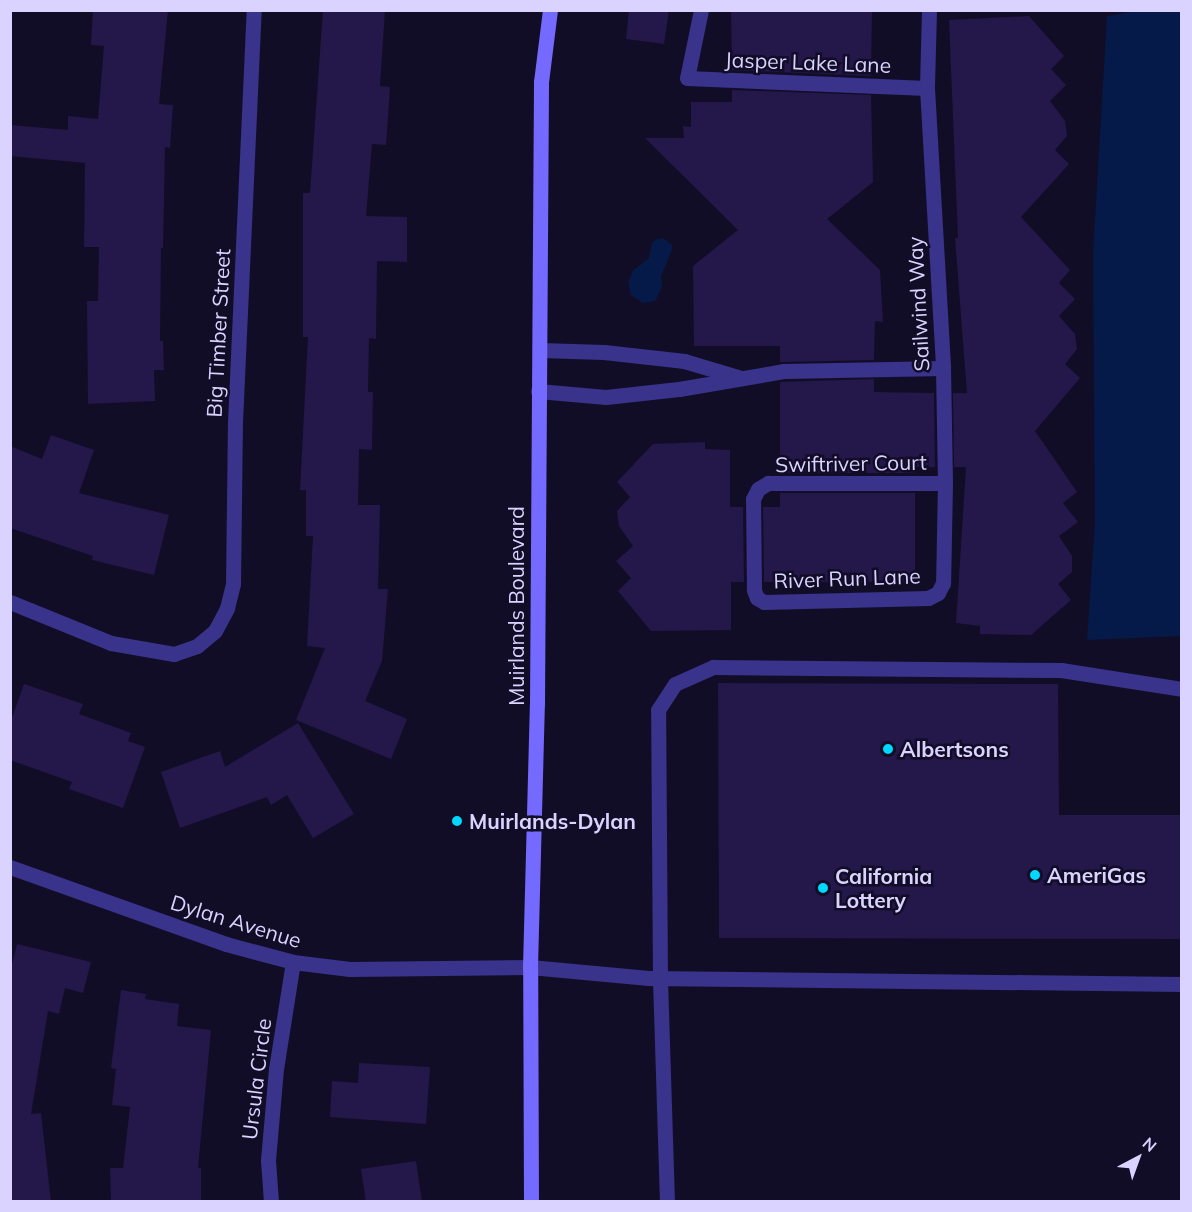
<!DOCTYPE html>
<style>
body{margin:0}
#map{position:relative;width:1192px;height:1212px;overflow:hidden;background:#120d27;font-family:Mulish,sans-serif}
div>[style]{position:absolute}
.water>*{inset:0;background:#051a48}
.building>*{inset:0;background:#24174a}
.service>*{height:15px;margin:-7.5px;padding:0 7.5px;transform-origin:7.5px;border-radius:7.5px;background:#3a338b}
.minor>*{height:15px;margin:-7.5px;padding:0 7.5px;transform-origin:7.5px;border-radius:7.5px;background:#3a338b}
.secondary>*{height:15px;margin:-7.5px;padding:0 7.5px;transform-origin:7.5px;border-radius:7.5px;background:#756aff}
.dots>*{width:16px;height:16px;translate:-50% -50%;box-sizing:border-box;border:3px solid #120d27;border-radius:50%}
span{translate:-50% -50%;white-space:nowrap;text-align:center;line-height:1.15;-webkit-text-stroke:5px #120d27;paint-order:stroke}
.street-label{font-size:21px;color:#dad3ff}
.poi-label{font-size:21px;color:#dad3ff;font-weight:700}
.left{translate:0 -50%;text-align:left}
.frame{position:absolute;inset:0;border:12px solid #dad3ff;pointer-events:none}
.north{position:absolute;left:1108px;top:1128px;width:60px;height:60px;-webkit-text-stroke:4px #120d27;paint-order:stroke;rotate:41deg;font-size:16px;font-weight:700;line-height:24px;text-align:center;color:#dad3ff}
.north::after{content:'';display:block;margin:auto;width:21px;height:27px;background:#dad3ff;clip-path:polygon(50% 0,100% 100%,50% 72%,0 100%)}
</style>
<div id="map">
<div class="water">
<i style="clip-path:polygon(1137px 11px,1181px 11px,1181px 636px,1087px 640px,1095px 520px,1093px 254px,1107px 16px)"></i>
<i style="clip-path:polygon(663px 238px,672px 245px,672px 250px,661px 276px,662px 287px,655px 301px,643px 303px,631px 295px,628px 282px,633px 271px,649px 258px,652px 243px,657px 239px)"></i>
</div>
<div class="building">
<i style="clip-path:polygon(93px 10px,168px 10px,159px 104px,173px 105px,170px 148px,165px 147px,163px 248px,161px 248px,160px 341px,163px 341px,164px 370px,154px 370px,155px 401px,88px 404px,87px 301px,98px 301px,99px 247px,84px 247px,85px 163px,10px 156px,10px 125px,68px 130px,68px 116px,98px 119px,104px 46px,91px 45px)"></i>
<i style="clip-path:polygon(323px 10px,385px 10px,380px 86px,390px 87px,386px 145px,372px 144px,366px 216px,407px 217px,407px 262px,377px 261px,376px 339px,369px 338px,368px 392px,373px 392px,372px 450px,359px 449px,358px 505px,380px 505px,378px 589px,388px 589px,382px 661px,365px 701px,407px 719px,391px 759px,296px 720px,325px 648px,307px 646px,313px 536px,306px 536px,306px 490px,300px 490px,308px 337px,303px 337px,303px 193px,310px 193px)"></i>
<i style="clip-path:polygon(629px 10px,669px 10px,664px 44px,626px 39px)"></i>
<i style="clip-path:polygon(731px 10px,872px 10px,871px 76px,732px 70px)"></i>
<i style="clip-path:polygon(1029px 16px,1064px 56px,1051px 69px,1066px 85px,1050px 101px,1065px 121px,1067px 136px,1055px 150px,1069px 164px,1021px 217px,1070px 270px,1059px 283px,1075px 299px,1059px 316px,1075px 334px,1077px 349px,1065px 364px,1080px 378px,1035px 431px,1077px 492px,1063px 503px,1078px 522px,1059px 536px,1072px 556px,1072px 572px,1058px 584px,1071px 600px,1031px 635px,980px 634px,980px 626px,956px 623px,966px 467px,954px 467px,953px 393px,967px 393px,955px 238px,958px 238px,949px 20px)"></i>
<i style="clip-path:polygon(732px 90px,871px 95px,873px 182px,827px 219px,880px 270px,883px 322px,875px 321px,874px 360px,780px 362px,780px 346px,694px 346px,693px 266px,738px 230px,645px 138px,684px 138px,683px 126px,691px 127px,691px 102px,732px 102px)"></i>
<i style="clip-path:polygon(874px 379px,874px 392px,934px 393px,935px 467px,915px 467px,915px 473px,780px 473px,780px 382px)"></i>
<i style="clip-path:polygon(51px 435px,94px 450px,79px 493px,169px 515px,154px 575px,92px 560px,93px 556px,10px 528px,10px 446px,42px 459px)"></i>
<i style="clip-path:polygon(705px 442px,705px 449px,730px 450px,730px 507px,743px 507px,744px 582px,731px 582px,731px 630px,651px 631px,618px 591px,631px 578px,616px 561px,633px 546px,619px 526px,617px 511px,630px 497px,617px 482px,653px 444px)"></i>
<i style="clip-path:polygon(780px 493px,915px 493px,915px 582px,764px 582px,763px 507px,780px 507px)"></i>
<i style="clip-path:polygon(718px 683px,1058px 684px,1059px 815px,1182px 815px,1182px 939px,719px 938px)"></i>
<i style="clip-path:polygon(24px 684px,83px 704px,79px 714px,131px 733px,128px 741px,145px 747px,123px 808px,69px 789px,72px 782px,10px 760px,10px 723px)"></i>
<i style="clip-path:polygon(298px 723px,354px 814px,313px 838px,287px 795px,271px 805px,267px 797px,180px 828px,161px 772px,220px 751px,225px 767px)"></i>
<i style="clip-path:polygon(17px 944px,91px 962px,83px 993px,65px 988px,59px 1014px,48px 1011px,31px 1114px,41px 1113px,51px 1202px,10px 1202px,10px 972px)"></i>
<i style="clip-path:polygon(121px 990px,146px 994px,145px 999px,179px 1004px,177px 1026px,211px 1030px,198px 1168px,201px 1168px,201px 1202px,111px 1202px,110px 1168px,123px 1168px,130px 1107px,112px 1105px,116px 1069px,111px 1068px)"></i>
<i style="clip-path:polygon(359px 1063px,430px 1067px,426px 1124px,330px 1117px,332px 1081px,358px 1083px)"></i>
<i style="clip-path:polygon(416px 1161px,422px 1202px,366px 1202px,361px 1169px)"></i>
</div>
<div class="service">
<i style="left:530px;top:967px;width:119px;rotate:5.3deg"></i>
<i style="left:648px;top:978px;width:534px;rotate:0.64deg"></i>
<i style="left:667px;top:1202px;width:224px;rotate:-91.8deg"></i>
<i style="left:660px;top:978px;width:268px;rotate:-90.4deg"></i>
<i style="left:658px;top:710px;width:31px;rotate:-57deg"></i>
<i style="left:675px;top:684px;width:42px;rotate:-24.1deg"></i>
<i style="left:713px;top:667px;width:348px;rotate:0.5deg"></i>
<i style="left:1061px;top:670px;width:122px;rotate:8.9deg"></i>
</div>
<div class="minor">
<i style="left:701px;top:10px;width:69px;rotate:101.6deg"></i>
<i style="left:687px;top:78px;width:240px;rotate:2.4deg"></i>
<i style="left:929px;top:10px;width:78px;rotate:91.5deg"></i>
<i style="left:927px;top:88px;width:280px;rotate:86.7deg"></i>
<i style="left:943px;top:368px;width:115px;rotate:89deg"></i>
<i style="left:945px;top:483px;width:100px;rotate:91.1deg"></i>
<i style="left:943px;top:583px;width:11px;rotate:117deg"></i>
<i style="left:938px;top:593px;width:11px;rotate:153deg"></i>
<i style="left:928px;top:598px;width:164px;rotate:178.6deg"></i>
<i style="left:764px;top:602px;width:8px;rotate:-150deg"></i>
<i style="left:757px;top:598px;width:9px;rotate:-111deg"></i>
<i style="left:754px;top:590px;width:91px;rotate:-90.6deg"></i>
<i style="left:753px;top:499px;width:11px;rotate:-63deg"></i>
<i style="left:758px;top:489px;width:12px;rotate:-31deg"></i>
<i style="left:768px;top:483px;width:177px"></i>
<i style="left:540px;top:350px;width:64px;rotate:1.8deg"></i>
<i style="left:604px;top:352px;width:81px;rotate:6.4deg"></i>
<i style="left:684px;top:361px;width:56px;rotate:16.5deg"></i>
<i style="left:538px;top:391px;width:68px;rotate:5deg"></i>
<i style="left:606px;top:397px;width:73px;rotate:-6.3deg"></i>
<i style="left:679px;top:389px;width:107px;rotate:-9.7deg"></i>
<i style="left:784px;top:371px;width:159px;rotate:-1.1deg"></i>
<i style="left:10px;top:602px;width:109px;rotate:22.1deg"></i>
<i style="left:111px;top:643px;width:64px;rotate:9.9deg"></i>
<i style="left:174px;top:654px;width:24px;rotate:-19deg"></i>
<i style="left:197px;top:646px;width:23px;rotate:-40deg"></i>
<i style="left:215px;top:631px;width:26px;rotate:-62deg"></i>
<i style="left:227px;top:608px;width:25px;rotate:-76deg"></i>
<i style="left:233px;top:584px;width:162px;rotate:-89.3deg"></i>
<i style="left:235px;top:422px;width:412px;rotate:-87.4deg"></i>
<i style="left:10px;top:867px;width:229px;rotate:19.6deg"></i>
<i style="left:226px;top:944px;width:69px;rotate:15deg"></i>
<i style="left:293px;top:962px;width:57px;rotate:7deg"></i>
<i style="left:350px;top:969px;width:180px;rotate:-0.6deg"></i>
<i style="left:271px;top:1202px;width:42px;rotate:-94.1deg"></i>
<i style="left:268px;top:1160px;width:91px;rotate:-85deg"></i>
<i style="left:276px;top:1069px;width:108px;rotate:-81deg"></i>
</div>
<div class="secondary">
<i style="left:531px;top:1202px;width:235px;rotate:-90.2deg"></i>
<i style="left:530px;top:967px;width:263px;rotate:-88.5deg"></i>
<i style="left:537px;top:704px;width:622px;rotate:-89.63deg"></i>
<i style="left:541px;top:82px;width:73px;rotate:-82.9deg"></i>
</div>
<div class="dots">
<i style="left:888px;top:749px;background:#00d8fe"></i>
<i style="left:457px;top:821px;background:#00d8fe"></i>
<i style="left:1035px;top:875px;background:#00d8fe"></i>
<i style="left:823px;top:888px;background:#00d8fe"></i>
</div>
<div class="street-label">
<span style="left:808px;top:62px;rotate:2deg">Jasper Lake Lane</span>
<span style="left:918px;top:304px;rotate:-93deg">Sailwind Way</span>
<span style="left:218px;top:333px;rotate:-87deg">Big Timber Street</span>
<span style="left:851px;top:463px;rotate:-1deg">Swiftriver Court</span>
<span style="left:847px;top:578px;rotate:-2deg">River Run Lane</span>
<span style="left:516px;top:606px;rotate:-90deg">Muirlands Boulevard</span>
<span style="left:236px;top:921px;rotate:17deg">Dylan Avenue</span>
<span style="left:256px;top:1079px;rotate:-83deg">Ursula Circle</span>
</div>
<div class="poi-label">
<span class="left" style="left:900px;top:749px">Albertsons</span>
<span class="left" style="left:469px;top:821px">Muirlands-Dylan</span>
<span class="left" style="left:1047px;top:875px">AmeriGas</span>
<span class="left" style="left:835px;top:888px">California<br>Lottery</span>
</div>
<div class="frame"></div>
<div class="north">N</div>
</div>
